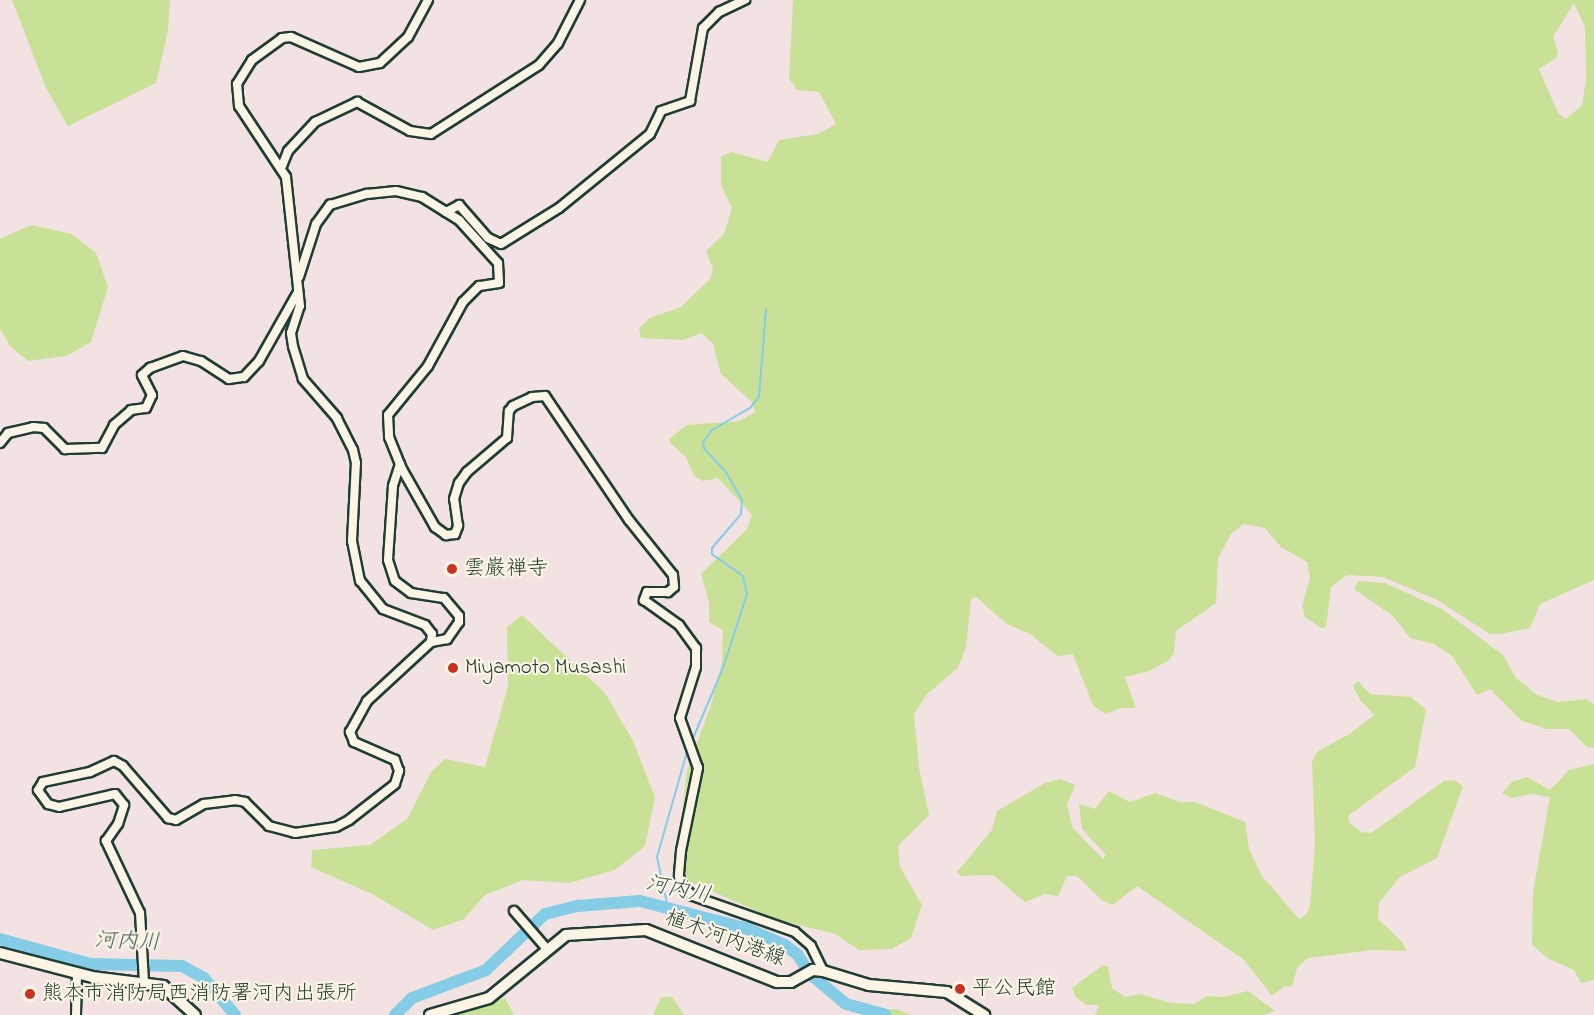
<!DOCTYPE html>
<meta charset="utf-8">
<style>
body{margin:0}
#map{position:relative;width:1594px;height:1015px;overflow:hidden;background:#f3e2e2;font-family:"Indie Flower","Klee One",sans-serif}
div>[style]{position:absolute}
.green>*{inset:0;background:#c8e197}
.stream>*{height:2px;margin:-1px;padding:0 1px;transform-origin:1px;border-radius:1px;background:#85cce7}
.river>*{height:12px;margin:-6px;padding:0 6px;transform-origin:6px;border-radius:6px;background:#85cce7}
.roads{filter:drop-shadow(2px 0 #1f3d34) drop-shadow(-2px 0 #1f3d34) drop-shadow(0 2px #1f3d34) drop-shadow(0 -2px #1f3d34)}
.minor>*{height:8px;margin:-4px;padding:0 4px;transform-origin:4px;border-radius:4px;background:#fcf5e5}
.secondary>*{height:10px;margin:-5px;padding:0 5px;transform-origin:5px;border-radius:5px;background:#fcf5e5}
.dots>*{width:16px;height:16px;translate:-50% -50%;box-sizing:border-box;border:3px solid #fcf5e5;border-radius:50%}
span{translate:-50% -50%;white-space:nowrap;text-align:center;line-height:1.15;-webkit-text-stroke:4.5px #fcf5e5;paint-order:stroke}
.poi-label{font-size:21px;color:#1f3d34}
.left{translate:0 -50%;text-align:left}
.street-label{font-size:21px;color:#1f3d34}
.water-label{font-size:22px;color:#335a58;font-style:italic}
</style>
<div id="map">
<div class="green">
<i style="clip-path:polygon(12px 0,170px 0,168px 31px,156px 83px,68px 126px,46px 88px)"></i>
<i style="clip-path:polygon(evenodd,793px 0,1594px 0,1594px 580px,1540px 604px,1530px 628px,1500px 634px,1490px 634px,1437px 600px,1383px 577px,1347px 575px,1331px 587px,1326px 627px,1321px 628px,1305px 617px,1302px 607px,1310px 577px,1307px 562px,1281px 547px,1265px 528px,1243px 524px,1231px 534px,1218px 558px,1216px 603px,1176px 631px,1174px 653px,1168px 661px,1149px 671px,1125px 677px,1136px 708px,1120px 708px,1106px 714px,1093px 706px,1073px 654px,1058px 656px,1030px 634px,1007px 624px,976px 597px,971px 599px,966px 647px,958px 668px,927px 694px,914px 714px,919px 768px,929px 815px,898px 846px,900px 867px,922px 905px,911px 938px,892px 949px,859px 950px,835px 934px,775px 919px,689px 881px,685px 872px,682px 816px,687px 771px,711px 705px,722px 661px,723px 630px,709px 622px,709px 602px,701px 574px,747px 529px,752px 515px,718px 478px,703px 481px,694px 476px,686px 457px,670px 443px,670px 438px,687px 425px,740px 421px,755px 412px,752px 402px,721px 374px,713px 344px,702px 333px,682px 340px,641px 338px,639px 328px,650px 318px,681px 307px,710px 279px,713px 269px,706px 251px,724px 234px,732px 208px,721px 185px,721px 157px,731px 152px,768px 162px,779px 140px,818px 134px,836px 124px,819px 92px,797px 90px,789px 78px,793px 0,1574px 3px,1585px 27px,1586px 80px,1582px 105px,1566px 119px,1558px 113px,1539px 69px,1556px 58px,1558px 52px,1553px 37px,1574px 3px)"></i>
<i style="clip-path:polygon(31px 225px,72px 234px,96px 253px,108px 287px,91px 342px,66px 356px,28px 361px,10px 346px,0 329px,0 239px)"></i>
<i style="clip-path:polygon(1358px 581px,1385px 583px,1442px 609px,1504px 656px,1515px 677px,1537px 695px,1558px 702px,1586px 699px,1594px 704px,1594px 748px,1587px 747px,1569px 729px,1547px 729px,1522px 721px,1490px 689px,1477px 695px,1452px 656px,1434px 644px,1410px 638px,1393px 616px,1354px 589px)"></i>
<i style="clip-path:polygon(522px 615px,605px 693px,633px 741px,655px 797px,645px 846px,615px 870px,569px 883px,523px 880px,485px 895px,464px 919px,433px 930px,372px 894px,311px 867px,312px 850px,370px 845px,407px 819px,432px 771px,445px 759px,485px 767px,508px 686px,507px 627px)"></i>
<i style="clip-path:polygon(1358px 681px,1370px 694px,1411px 697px,1426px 710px,1415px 767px,1348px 816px,1349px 822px,1361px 832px,1371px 833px,1444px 781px,1454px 780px,1463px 786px,1437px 858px,1400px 877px,1379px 902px,1378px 919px,1402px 942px,1407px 951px,1373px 950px,1308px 958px,1297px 968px,1292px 987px,1285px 986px,1272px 996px,1243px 959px,1137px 886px,1113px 905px,1103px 901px,1077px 876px,1067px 876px,1058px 896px,1045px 894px,1025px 902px,993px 875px,961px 876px,957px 872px,992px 830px,997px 811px,1045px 783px,1060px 779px,1075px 785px,1067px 805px,1073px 828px,1103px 859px,1106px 855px,1082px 829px,1079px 804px,1095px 809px,1109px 791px,1130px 802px,1155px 793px,1180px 802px,1195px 802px,1245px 822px,1249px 849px,1262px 876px,1299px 919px,1307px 914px,1310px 905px,1315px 845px,1312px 761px,1317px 752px,1351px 733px,1374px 715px,1360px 700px,1353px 686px)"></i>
<i style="clip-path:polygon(1594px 764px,1594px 980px,1581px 983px,1574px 970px,1549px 959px,1532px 945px,1533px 892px,1550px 797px,1531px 794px,1511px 798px,1502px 793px,1512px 782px,1527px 777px,1550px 790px,1569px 770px)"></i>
<i style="clip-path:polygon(1103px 965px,1108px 967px,1112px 988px,1125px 997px,1140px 994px,1171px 1003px,1194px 1004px,1207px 996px,1223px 997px,1248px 991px,1275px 1011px,1262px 1015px,1095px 1015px,1099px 1005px,1086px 1005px,1076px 997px,1072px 988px)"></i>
<i style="clip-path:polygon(661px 997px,672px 997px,684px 1015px,653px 1015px)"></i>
<i style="clip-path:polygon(505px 998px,514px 1015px,455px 1015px)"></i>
<i style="clip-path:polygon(896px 1009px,912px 1015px,868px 1015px,870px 1011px)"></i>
</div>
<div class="stream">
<i style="left:691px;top:743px;width:82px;rotate:-66.9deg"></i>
<i style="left:723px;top:668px;width:78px;rotate:-72deg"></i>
<i style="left:747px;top:594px;width:18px;rotate:-103deg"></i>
<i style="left:743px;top:576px;width:38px;rotate:-145deg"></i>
<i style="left:712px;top:554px;width:6px;rotate:-90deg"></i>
<i style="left:712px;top:548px;width:45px;rotate:-49.5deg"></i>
<i style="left:741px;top:514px;width:14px;rotate:-86deg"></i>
<i style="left:742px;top:500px;width:32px;rotate:-120deg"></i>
<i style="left:726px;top:472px;width:33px;rotate:-133deg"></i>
<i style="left:704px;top:448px;width:6px;rotate:-99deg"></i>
<i style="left:703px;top:442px;width:15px;rotate:-53deg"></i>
<i style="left:712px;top:430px;width:44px;rotate:-30.1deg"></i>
<i style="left:750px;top:408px;width:14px;rotate:-51deg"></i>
<i style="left:759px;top:397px;width:88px;rotate:-85.5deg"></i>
<i style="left:668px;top:908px;width:52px;rotate:-102.2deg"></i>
<i style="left:657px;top:857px;width:113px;rotate:-74.1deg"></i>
</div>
<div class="river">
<i style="left:0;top:939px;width:93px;rotate:15.5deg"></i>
<i style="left:90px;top:964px;width:92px;rotate:1.2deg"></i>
<i style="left:182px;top:966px;width:25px;rotate:29deg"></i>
<i style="left:204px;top:978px;width:48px;rotate:50deg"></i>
<i style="left:395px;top:1015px;width:24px;rotate:-45deg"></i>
<i style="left:412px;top:998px;width:79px;rotate:-20.7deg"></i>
<i style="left:486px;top:970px;width:81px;rotate:-43.5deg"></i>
<i style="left:545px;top:914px;width:34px;rotate:-14deg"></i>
<i style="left:578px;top:906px;width:62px;rotate:-4.6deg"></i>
<i style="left:640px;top:901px;width:112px;rotate:14.5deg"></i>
<i style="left:748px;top:929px;width:40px;rotate:23.4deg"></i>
<i style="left:785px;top:945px;width:16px;rotate:38deg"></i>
<i style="left:798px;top:955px;width:21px;rotate:59deg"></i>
<i style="left:809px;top:973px;width:48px;rotate:40deg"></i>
<i style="left:846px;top:1004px;width:41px;rotate:15.4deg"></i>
</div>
<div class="roads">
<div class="minor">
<i style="left:282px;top:166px;width:16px;rotate:-68deg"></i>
<i style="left:288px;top:151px;width:40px;rotate:-47deg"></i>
<i style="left:315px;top:122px;width:47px;rotate:-25.5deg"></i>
<i style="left:357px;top:102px;width:60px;rotate:28.7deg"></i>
<i style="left:410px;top:131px;width:21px;rotate:8deg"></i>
<i style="left:431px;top:134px;width:128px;rotate:-32.6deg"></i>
<i style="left:539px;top:65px;width:29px;rotate:-49deg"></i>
<i style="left:558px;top:43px;width:48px;rotate:-62.9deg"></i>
<i style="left:446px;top:212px;width:15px;rotate:-28deg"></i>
<i style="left:459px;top:205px;width:44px;rotate:48.7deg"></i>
<i style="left:488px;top:238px;width:14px;rotate:25deg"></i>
<i style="left:501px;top:244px;width:68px;rotate:-31.8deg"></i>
<i style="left:559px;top:208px;width:117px;rotate:-39.1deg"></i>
<i style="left:650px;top:134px;width:25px;rotate:-64deg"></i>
<i style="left:661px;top:111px;width:31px;rotate:-19deg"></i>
<i style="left:690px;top:101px;width:74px;rotate:-79.9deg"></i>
<i style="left:703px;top:28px;width:23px;rotate:-45deg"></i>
<i style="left:719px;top:12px;width:29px;rotate:-25deg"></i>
<i style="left:299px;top:277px;width:56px;rotate:-72.2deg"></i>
<i style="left:316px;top:224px;width:24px;rotate:-54deg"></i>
<i style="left:330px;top:205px;width:39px;rotate:-17deg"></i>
<i style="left:367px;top:194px;width:29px;rotate:-6deg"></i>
<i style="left:396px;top:191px;width:27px;rotate:13deg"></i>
<i style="left:422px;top:197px;width:44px;rotate:31.9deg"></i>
<i style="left:459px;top:220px;width:58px;rotate:47.8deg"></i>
<i style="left:498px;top:263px;width:20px;rotate:87deg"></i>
<i style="left:499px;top:283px;width:20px;rotate:171deg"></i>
<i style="left:479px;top:286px;width:23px;rotate:135deg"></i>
<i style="left:463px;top:302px;width:73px;rotate:118.7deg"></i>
<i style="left:428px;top:366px;width:63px;rotate:129.2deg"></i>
<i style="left:388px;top:415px;width:22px;rotate:87deg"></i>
<i style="left:389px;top:437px;width:35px;rotate:68deg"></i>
<i style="left:402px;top:469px;width:67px;rotate:60.4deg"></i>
<i style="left:435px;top:527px;width:14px;rotate:36deg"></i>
<i style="left:446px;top:535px;width:9px;rotate:-6deg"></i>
<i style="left:455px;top:534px;width:9px;rotate:-69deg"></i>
<i style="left:458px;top:526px;width:27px;rotate:-98deg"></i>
<i style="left:454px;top:499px;width:17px;rotate:-73deg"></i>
<i style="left:459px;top:483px;width:14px;rotate:-54deg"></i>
<i style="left:467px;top:472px;width:52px;rotate:-40.4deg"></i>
<i style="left:507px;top:438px;width:27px;rotate:-86deg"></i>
<i style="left:509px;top:411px;width:6px;rotate:-51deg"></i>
<i style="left:513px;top:406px;width:21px;rotate:-25deg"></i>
<i style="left:532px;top:397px;width:13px;rotate:-4deg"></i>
<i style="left:545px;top:396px;width:150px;rotate:55.9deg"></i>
<i style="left:629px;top:520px;width:70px;rotate:51.3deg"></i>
<i style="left:673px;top:575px;width:12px;rotate:85deg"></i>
<i style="left:674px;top:587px;width:8px;rotate:140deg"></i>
<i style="left:668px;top:592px;width:21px;rotate:180deg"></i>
<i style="left:647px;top:592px;width:9px;rotate:111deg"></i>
<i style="left:644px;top:600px;width:43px;rotate:35.5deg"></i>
<i style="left:679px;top:625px;width:29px;rotate:54deg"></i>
<i style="left:696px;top:648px;width:19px;rotate:90deg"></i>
<i style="left:696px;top:667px;width:53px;rotate:107.4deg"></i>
<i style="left:680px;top:718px;width:53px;rotate:70.2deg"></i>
<i style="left:698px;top:768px;width:85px;rotate:101.6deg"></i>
<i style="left:681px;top:851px;width:25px;rotate:95deg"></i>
<i style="left:679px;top:876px;width:12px;rotate:70deg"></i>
<i style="left:683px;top:887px;width:13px;rotate:42deg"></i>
<i style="left:693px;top:896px;width:108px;rotate:19.4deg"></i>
<i style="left:795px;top:932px;width:21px;rotate:41deg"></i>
<i style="left:811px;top:946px;width:28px;rotate:64deg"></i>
<i style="left:0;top:443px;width:13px;rotate:-51deg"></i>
<i style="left:8px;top:433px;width:26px;rotate:-13deg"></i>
<i style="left:33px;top:427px;width:11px;rotate:5deg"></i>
<i style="left:44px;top:428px;width:30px;rotate:45deg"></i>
<i style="left:65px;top:449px;width:37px;rotate:-2deg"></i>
<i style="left:102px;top:448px;width:26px;rotate:-62deg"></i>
<i style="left:114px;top:425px;width:23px;rotate:-41deg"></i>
<i style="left:131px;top:410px;width:15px;rotate:-8deg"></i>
<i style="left:146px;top:408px;width:14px;rotate:-65deg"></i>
<i style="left:152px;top:395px;width:22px;rotate:-117deg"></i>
<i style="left:142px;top:375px;width:11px;rotate:-41deg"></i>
<i style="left:150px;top:368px;width:35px;rotate:-20deg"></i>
<i style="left:183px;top:356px;width:19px;rotate:16deg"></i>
<i style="left:201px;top:361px;width:33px;rotate:33deg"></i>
<i style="left:229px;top:379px;width:15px;rotate:-8deg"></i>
<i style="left:244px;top:377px;width:22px;rotate:-47deg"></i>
<i style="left:259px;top:361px;width:79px;rotate:-60.5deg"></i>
<i style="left:400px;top:464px;width:23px;rotate:108deg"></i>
<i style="left:393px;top:486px;width:74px;rotate:93.9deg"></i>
<i style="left:388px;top:560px;width:22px;rotate:72deg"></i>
<i style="left:395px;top:581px;width:20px;rotate:37deg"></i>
<i style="left:411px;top:593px;width:33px;rotate:9deg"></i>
<i style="left:444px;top:598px;width:23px;rotate:50deg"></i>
<i style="left:459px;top:616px;width:6px;rotate:90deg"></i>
<i style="left:459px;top:622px;width:21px;rotate:125deg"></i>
<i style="left:447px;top:639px;width:16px;rotate:169deg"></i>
<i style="left:514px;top:911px;width:50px;rotate:49deg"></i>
<i style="left:144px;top:982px;width:69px;rotate:-93.3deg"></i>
<i style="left:140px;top:913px;width:80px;rotate:-115.3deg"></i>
<i style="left:106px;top:841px;width:21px;rotate:-55deg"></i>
<i style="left:118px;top:824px;width:20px;rotate:-72deg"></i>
<i style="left:124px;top:805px;width:14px;rotate:-129deg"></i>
<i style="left:115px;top:794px;width:57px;rotate:166.9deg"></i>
<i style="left:59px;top:807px;width:11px;rotate:-165deg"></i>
<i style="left:48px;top:804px;width:17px;rotate:-126deg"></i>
<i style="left:38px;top:790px;width:9px;rotate:-58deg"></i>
<i style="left:43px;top:782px;width:48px;rotate:-12deg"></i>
<i style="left:90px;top:772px;width:26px;rotate:-25deg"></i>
<i style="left:114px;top:761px;width:10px;rotate:29deg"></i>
<i style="left:123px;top:766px;width:69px;rotate:49.1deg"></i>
<i style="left:168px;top:818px;width:8px;rotate:14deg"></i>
<i style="left:176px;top:820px;width:32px;rotate:-30deg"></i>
<i style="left:204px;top:804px;width:31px;rotate:-7deg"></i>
<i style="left:235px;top:800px;width:10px;rotate:11deg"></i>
<i style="left:245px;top:802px;width:34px;rotate:45deg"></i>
<i style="left:269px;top:826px;width:27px;rotate:15deg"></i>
<i style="left:295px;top:833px;width:41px;rotate:-8.3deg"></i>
<i style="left:336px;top:827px;width:15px;rotate:-28deg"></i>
<i style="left:349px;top:820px;width:58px;rotate:-38deg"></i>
<i style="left:395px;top:784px;width:14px;rotate:-73deg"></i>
<i style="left:399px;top:771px;width:12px;rotate:-110deg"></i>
<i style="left:395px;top:760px;width:45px;rotate:-156.3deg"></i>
<i style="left:354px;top:742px;width:11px;rotate:-112deg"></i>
<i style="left:350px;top:732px;width:35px;rotate:-61deg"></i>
<i style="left:367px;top:701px;width:87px;rotate:-42.7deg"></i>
<i style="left:431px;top:642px;width:8px;rotate:-83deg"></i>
<i style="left:432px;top:634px;width:11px;rotate:-128deg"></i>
<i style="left:425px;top:625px;width:45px;rotate:-159.1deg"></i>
<i style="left:383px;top:609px;width:36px;rotate:-129deg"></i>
<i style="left:360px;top:581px;width:41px;rotate:-101.3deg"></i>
<i style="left:352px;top:541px;width:78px;rotate:-87.1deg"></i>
<i style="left:356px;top:463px;width:13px;rotate:-103deg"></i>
<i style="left:353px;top:450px;width:36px;rotate:-117deg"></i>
<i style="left:337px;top:418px;width:52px;rotate:-131.1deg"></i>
<i style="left:303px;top:379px;width:34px;rotate:-107deg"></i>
<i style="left:293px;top:346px;width:13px;rotate:-99deg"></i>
<i style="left:291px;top:333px;width:28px;rotate:-72deg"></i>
<i style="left:300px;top:306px;width:130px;rotate:-96.2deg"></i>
<i style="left:286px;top:177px;width:85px;rotate:-123.5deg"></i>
<i style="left:239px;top:106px;width:22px;rotate:-95deg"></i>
<i style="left:237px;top:84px;width:28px;rotate:-58deg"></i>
<i style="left:252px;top:60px;width:37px;rotate:-36deg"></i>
<i style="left:282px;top:38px;width:9px;rotate:-6deg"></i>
<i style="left:291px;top:37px;width:74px;rotate:23.8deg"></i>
<i style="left:359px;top:67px;width:21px;rotate:-11deg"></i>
<i style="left:380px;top:63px;width:38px;rotate:-43deg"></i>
<i style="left:408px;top:37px;width:42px;rotate:-61.6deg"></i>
<i style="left:76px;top:1015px;width:41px;rotate:-88.6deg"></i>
</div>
<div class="secondary">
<i style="left:0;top:953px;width:95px;rotate:14.6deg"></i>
<i style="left:92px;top:977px;width:72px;rotate:7.2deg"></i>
<i style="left:163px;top:986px;width:43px;rotate:42.2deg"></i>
<i style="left:430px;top:1015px;width:61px;rotate:-16.1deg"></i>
<i style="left:489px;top:998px;width:99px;rotate:-39.3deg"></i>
<i style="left:566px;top:935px;width:80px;rotate:-3.6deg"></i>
<i style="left:646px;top:930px;width:141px;rotate:21.7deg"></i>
<i style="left:777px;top:982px;width:14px"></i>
<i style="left:791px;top:982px;width:25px;rotate:-29deg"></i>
<i style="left:813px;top:970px;width:10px;rotate:6deg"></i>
<i style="left:823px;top:971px;width:48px;rotate:16.9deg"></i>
<i style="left:869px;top:985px;width:78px;rotate:5.1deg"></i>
<i style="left:947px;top:992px;width:44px;rotate:31.9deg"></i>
</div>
</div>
<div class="dots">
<i style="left:452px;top:569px;background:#c8321e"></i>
<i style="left:453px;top:668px;background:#c8321e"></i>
<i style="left:960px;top:989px;background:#c8321e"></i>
<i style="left:30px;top:994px;background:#c8321e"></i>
</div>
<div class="poi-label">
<span class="left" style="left:464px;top:569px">雲巌禅寺</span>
<span class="left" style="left:465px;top:668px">Miyamoto Musashi</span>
<span class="left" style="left:972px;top:989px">平公民館</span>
<span class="left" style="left:42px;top:994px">熊本市消防局西消防署河内出張所</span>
</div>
<div class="street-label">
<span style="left:725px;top:939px;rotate:20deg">植木河内港線</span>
</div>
<div class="water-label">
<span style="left:678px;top:891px;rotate:12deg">河内川</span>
<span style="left:127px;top:943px;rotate:2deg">河内川</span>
</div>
</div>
